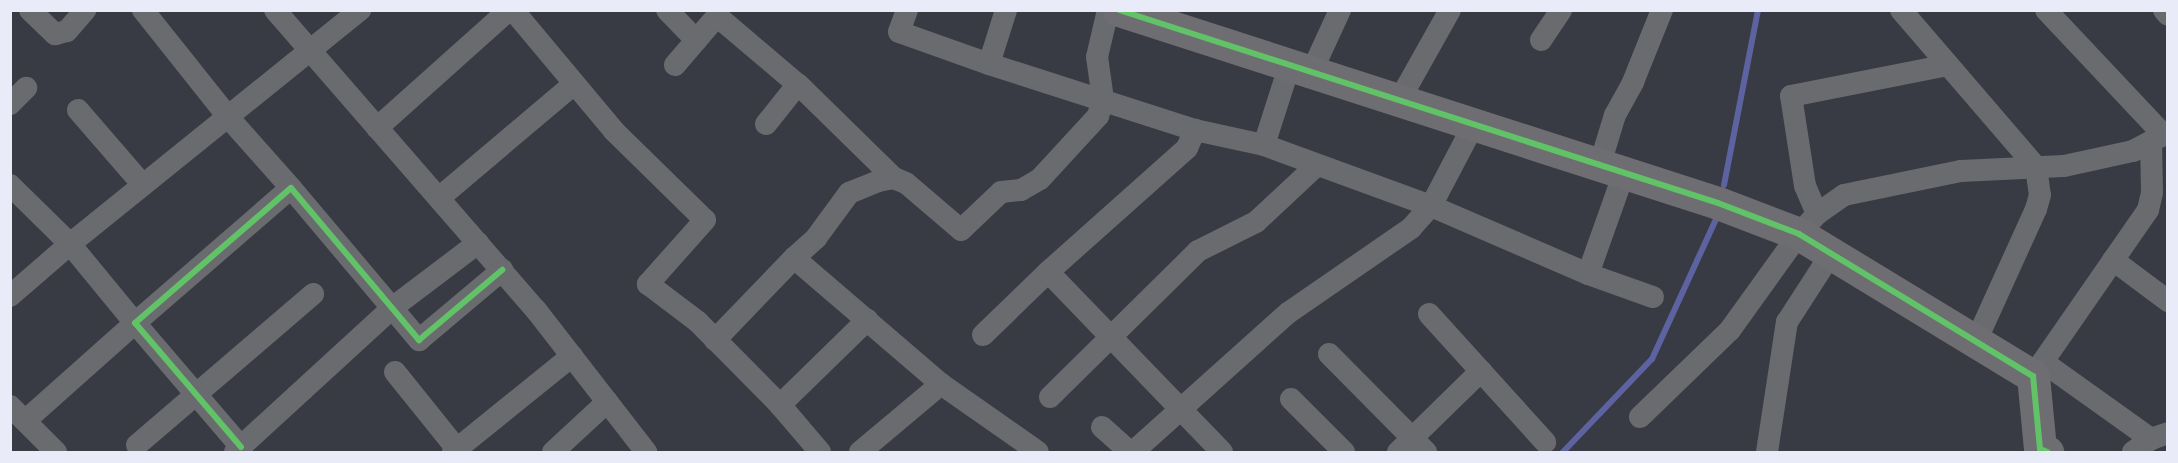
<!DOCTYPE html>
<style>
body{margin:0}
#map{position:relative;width:2178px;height:463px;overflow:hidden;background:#383a44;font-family:Ubuntu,sans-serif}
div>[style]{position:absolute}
.stream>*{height:6px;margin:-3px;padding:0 3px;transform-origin:3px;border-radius:3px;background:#5d63a0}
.street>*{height:22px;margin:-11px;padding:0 11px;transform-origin:11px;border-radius:11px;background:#6a6b6f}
.secondary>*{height:33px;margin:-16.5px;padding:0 16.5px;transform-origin:16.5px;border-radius:16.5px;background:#6d6d72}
.cycleway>*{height:6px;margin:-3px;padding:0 3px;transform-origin:3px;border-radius:3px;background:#61c268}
span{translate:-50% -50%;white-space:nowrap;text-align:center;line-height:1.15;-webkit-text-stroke:6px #333649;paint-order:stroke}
.frame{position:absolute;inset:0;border:12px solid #e9ebf8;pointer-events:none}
</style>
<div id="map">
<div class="stream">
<i style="left:1724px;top:185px;width:178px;rotate:-79deg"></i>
<i style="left:1563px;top:452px;width:129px;rotate:-46.3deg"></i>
<i style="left:1652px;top:359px;width:154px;rotate:-65.4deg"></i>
</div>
<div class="street">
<i style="left:30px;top:10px;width:35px;rotate:44deg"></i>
<i style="left:55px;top:34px;width:12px;rotate:-14deg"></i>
<i style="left:67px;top:31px;width:28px;rotate:-49deg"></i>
<i style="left:143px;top:10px;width:137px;rotate:51.5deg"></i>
<i style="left:228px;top:117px;width:95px;rotate:48.4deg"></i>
<i style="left:275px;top:10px;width:398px;rotate:49deg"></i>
<i style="left:536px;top:310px;width:180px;rotate:52.2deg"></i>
<i style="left:513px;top:10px;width:158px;rotate:50.1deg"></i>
<i style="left:614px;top:131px;width:127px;rotate:44.4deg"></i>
<i style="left:705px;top:220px;width:86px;rotate:131.7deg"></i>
<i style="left:648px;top:284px;width:63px;rotate:37.2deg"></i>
<i style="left:698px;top:322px;width:117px;rotate:45.3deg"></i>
<i style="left:780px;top:405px;width:62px;rotate:49.6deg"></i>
<i style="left:667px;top:10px;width:42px;rotate:46deg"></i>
<i style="left:907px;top:10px;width:23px;rotate:110deg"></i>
<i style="left:899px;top:32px;width:96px;rotate:19.6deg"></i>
<i style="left:989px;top:64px;width:57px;rotate:-72.5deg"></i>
<i style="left:1901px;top:10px;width:207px;rotate:49.3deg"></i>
<i style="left:2036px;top:167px;width:28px;rotate:82deg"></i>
<i style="left:2040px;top:195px;width:15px;rotate:106deg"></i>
<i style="left:2036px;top:209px;width:145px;rotate:114.4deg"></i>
<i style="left:2046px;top:10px;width:172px;rotate:46.7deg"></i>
<i style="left:2164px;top:10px;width:6px;rotate:51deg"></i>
<i style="left:1541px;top:40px;width:36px;rotate:-56deg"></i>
<i style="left:989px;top:64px;width:216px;rotate:17.8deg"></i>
<i style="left:675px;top:65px;width:65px;rotate:-49.4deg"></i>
<i style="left:717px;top:16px;width:111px;rotate:40.3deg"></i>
<i style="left:802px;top:88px;width:129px;rotate:44.4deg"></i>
<i style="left:1312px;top:71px;width:67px;rotate:-65.3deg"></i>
<i style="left:1400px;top:99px;width:102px;rotate:-60.7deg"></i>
<i style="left:10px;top:104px;width:23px;rotate:-45deg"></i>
<i style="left:78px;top:110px;width:99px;rotate:49.1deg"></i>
<i style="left:766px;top:124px;width:51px;rotate:-51.3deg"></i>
<i style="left:377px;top:128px;width:177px;rotate:-41.8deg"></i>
<i style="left:1264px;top:145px;width:178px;rotate:20.1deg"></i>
<i style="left:1431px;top:206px;width:171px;rotate:23.4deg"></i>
<i style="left:1600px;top:164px;width:51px;rotate:-73deg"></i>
<i style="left:1615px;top:115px;width:38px;rotate:-61deg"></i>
<i style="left:1633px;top:82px;width:78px;rotate:-68.1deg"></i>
<i style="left:1624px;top:173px;width:107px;rotate:109.6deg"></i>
<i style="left:1588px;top:274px;width:69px;rotate:19.5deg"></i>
<i style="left:10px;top:185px;width:84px;rotate:44.5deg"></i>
<i style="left:70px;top:244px;width:373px;rotate:-38.9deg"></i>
<i style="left:439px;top:198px;width:177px;rotate:-40.2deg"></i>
<i style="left:1817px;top:214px;width:30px;rotate:-113deg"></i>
<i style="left:1805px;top:186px;width:91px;rotate:-98.8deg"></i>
<i style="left:1791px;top:96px;width:160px;rotate:-11.2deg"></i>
<i style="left:794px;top:258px;width:30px;rotate:-42deg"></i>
<i style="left:816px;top:238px;width:56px;rotate:-53.7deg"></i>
<i style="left:849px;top:193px;width:31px;rotate:-22deg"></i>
<i style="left:878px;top:181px;width:16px;rotate:-11deg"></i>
<i style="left:894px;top:178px;width:13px;rotate:23deg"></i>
<i style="left:906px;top:183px;width:72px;rotate:40.5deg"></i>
<i style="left:961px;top:230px;width:55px;rotate:-43.5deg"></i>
<i style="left:1001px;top:192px;width:20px;rotate:-6deg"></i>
<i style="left:1021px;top:190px;width:22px;rotate:-30deg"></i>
<i style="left:1040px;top:179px;width:86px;rotate:-47.4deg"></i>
<i style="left:1098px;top:116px;width:18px;rotate:-74deg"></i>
<i style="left:1103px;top:99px;width:42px;rotate:-98.1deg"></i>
<i style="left:1097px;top:57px;width:48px;rotate:-76.8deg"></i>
<i style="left:2113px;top:260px;width:69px;rotate:36.7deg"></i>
<i style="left:10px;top:296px;width:79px;rotate:-40.9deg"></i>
<i style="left:70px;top:244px;width:102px;rotate:50.6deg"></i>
<i style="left:135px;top:323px;width:147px;rotate:138.3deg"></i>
<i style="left:1429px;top:314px;width:173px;rotate:47.8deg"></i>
<i style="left:983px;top:335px;width:91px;rotate:-44.1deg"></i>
<i style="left:715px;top:340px;width:114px;rotate:-46.1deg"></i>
<i style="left:794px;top:258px;width:194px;rotate:40.6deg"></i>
<i style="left:1329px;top:354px;width:138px;rotate:45.3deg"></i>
<i style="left:2043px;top:362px;width:133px;rotate:35.5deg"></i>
<i style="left:395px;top:372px;width:99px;rotate:51.2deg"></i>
<i style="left:2033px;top:376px;width:202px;rotate:-55.3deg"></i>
<i style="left:2148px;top:210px;width:18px;rotate:-77deg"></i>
<i style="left:2152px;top:192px;width:50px;rotate:-91.1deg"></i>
<i style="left:1050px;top:397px;width:208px;rotate:-44.6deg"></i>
<i style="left:1198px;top:251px;width:65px;rotate:-26.6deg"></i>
<i style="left:1256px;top:222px;width:82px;rotate:-43deg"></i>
<i style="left:1291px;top:399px;width:75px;rotate:45deg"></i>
<i style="left:780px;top:405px;width:122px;rotate:-44.3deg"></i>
<i style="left:10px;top:406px;width:65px;rotate:45deg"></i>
<i style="left:1640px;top:417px;width:125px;rotate:-44deg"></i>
<i style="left:1730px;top:330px;width:118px;rotate:-54.3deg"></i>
<i style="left:1799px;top:234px;width:27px;rotate:-48deg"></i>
<i style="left:1817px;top:214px;width:33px;rotate:-35deg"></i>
<i style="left:1844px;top:195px;width:119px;rotate:-11.6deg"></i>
<i style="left:1961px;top:171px;width:103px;rotate:-2.8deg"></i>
<i style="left:2064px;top:166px;width:71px;rotate:-12.3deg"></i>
<i style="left:2133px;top:151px;width:40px;rotate:-28deg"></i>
<i style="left:1102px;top:427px;width:38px;rotate:42deg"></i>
<i style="left:137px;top:445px;width:232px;rotate:-40.6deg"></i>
<i style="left:241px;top:447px;width:163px;rotate:-130.5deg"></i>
<i style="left:135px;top:323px;width:206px;rotate:-40.9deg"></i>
<i style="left:291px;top:188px;width:199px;rotate:49.9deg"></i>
<i style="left:419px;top:340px;width:109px;rotate:-40.1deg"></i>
<i style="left:235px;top:452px;width:213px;rotate:-42.5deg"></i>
<i style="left:392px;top:308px;width:108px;rotate:-37.1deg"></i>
<i style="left:453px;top:452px;width:153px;rotate:-38.9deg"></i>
<i style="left:553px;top:452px;width:74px;rotate:-42.8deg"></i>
<i style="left:860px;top:452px;width:106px;rotate:-40deg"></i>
<i style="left:941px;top:384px;width:118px;rotate:35deg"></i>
<i style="left:1133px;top:452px;width:208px;rotate:-41.9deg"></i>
<i style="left:1288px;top:313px;width:150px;rotate:-34.6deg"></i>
<i style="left:1411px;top:228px;width:30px;rotate:-48deg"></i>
<i style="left:1431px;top:206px;width:93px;rotate:-62.3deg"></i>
<i style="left:1222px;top:452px;width:250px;rotate:-134deg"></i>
<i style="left:1048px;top:272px;width:186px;rotate:-41.7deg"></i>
<i style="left:1187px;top:148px;width:20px;rotate:-66deg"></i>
<i style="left:1195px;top:130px;width:71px;rotate:12.3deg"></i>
<i style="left:1264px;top:145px;width:85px;rotate:-72.2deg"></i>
<i style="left:1398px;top:452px;width:116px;rotate:-44.3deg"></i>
<i style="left:1767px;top:452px;width:132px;rotate:-81.3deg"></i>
<i style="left:1787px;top:322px;width:85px;rotate:-57.1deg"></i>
<i style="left:2133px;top:452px;width:22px;rotate:-36deg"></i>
<i style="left:2151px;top:439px;width:18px;rotate:-19deg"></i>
</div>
<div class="secondary">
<i style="left:1119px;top:10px;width:629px;rotate:17.86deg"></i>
<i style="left:1718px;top:203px;width:87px;rotate:20.9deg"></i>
<i style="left:1799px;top:234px;width:274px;rotate:31.3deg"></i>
<i style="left:2033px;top:376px;width:73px;rotate:84.5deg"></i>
<i style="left:2040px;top:449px;width:8px;rotate:23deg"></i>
</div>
<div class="cycleway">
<i style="left:1119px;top:10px;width:629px;rotate:17.86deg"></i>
<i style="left:1718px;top:203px;width:87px;rotate:20.9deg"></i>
<i style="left:1799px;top:234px;width:274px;rotate:31.3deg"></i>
<i style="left:2033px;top:376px;width:73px;rotate:84.5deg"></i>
<i style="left:2040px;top:449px;width:8px;rotate:23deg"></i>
<i style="left:241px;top:447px;width:163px;rotate:-130.5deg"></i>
<i style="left:135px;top:323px;width:206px;rotate:-40.9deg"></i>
<i style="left:291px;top:188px;width:199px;rotate:49.9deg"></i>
<i style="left:419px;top:340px;width:109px;rotate:-40.1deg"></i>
</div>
<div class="frame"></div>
</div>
